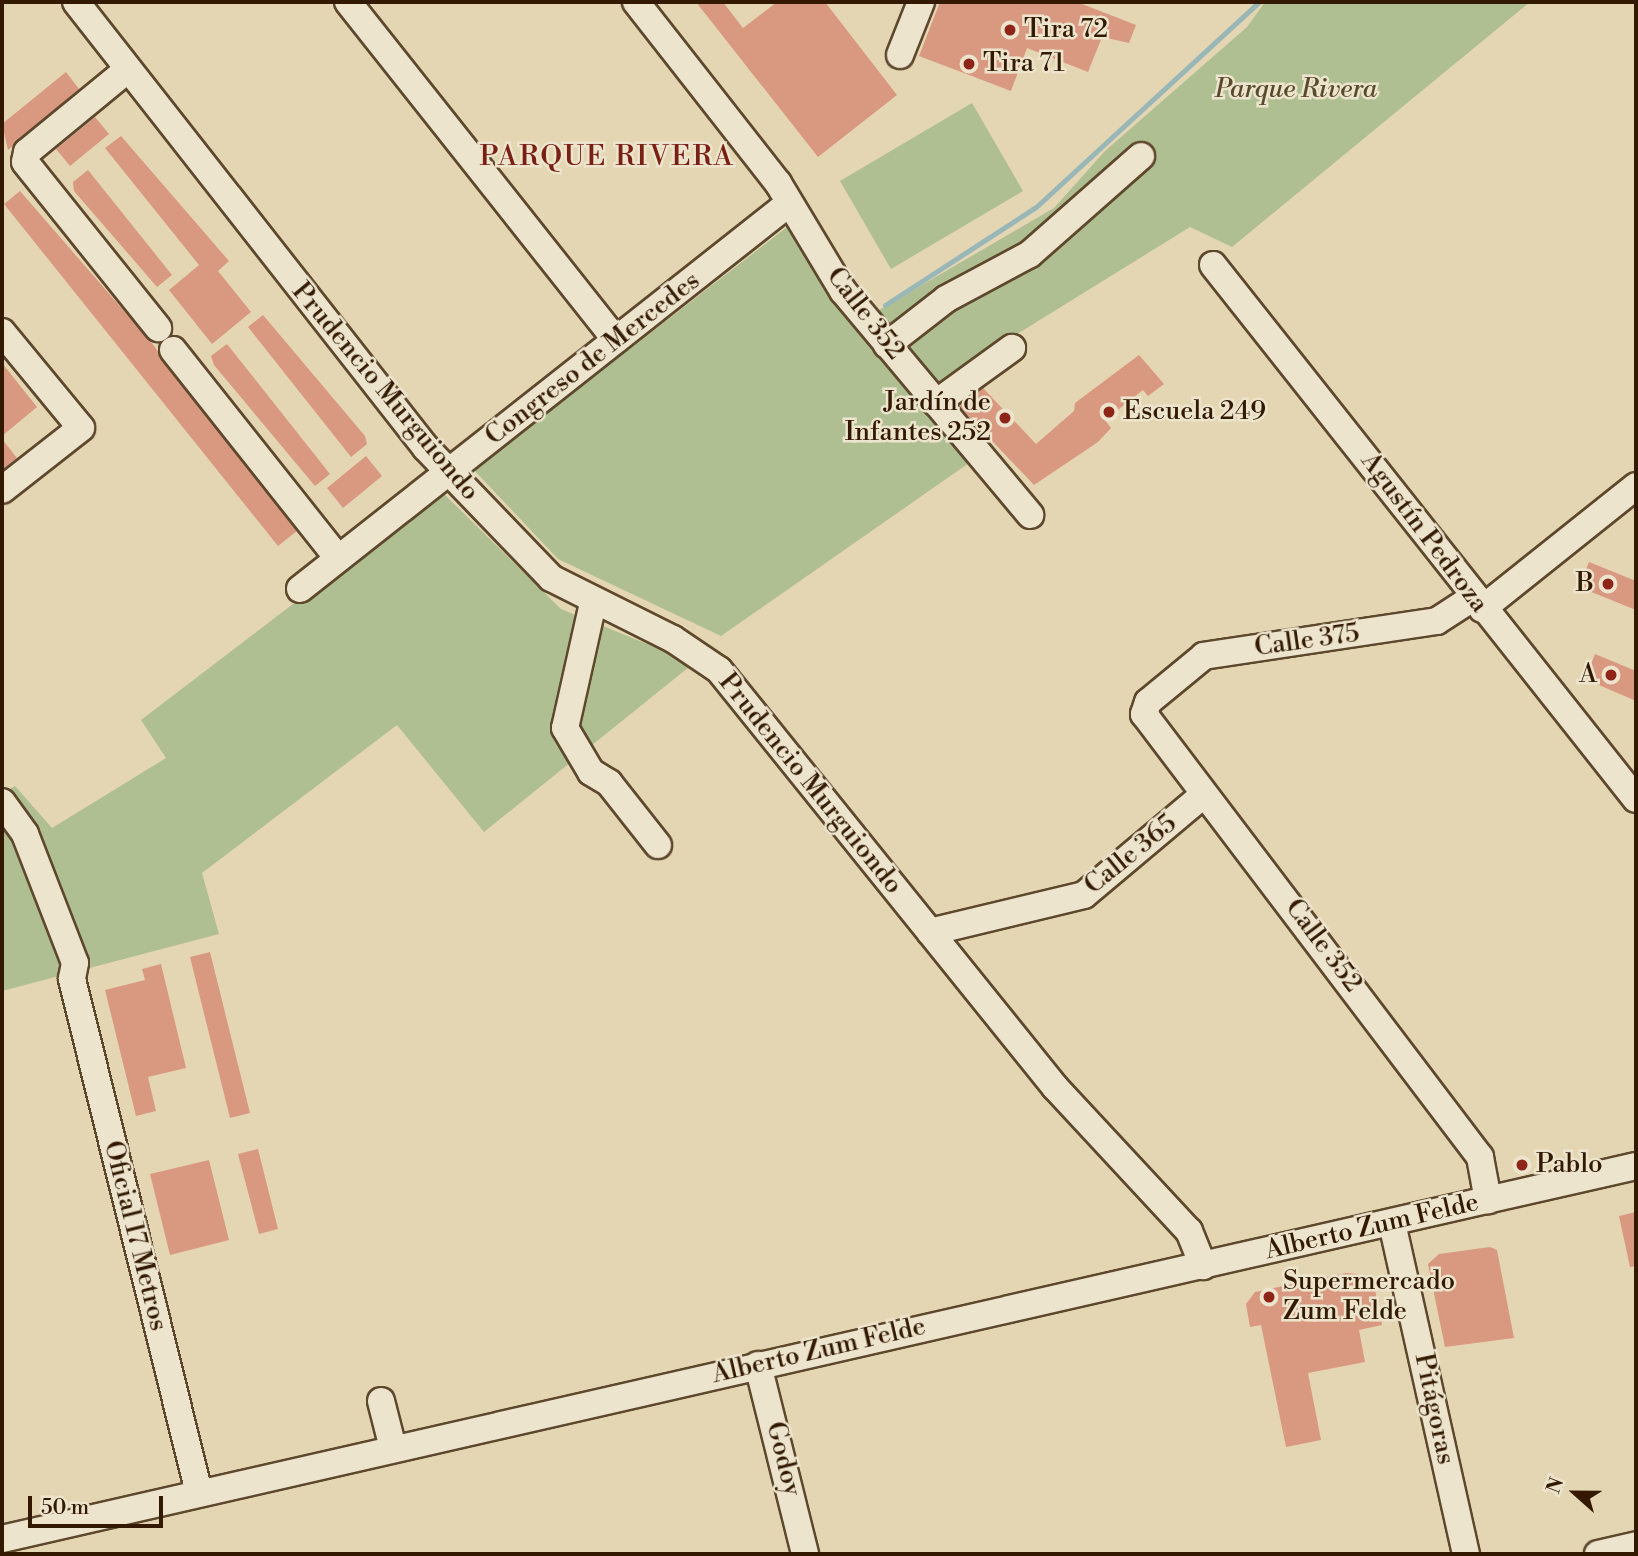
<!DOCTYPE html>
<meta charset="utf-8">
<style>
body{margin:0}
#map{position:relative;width:1638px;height:1556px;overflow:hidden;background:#e4d6b3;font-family:"Libre Bodoni",serif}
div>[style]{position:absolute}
.green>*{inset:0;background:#afbf91}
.stream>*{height:5px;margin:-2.5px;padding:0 2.5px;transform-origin:2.5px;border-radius:2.5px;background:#99b7b7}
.building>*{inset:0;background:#d99880}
.roads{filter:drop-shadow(2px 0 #5e482d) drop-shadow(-2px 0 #5e482d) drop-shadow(0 2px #5e482d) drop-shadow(0 -2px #5e482d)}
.minor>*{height:26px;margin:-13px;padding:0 13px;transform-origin:13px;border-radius:13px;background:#ede4ce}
.dots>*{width:19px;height:19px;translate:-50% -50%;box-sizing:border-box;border:4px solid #ede4ce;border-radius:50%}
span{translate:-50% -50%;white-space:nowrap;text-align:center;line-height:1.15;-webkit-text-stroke:5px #ede4ce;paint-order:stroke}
.poi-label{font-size:26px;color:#321900}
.left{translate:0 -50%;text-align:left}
.right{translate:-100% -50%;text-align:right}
.park-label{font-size:26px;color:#584b2c;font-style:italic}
.street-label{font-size:26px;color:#321900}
.neighbourhood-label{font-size:28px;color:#7a1f14;letter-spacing:2px}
.frame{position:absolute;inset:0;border:4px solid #321900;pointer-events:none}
.north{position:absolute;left:1540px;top:1458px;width:70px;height:70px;-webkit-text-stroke:5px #ede4ce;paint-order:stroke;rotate:291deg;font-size:19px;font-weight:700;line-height:28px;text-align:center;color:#321900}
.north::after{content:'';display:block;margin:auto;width:24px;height:32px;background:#321900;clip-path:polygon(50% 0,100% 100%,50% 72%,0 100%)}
.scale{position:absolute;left:28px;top:1496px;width:135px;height:32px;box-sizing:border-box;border:4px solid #321900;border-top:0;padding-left:9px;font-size:21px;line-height:24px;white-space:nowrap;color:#321900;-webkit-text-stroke:5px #ede4ce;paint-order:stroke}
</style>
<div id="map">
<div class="green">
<i style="clip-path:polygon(1265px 2px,1530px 2px,1232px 247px,1190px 227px,935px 385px,879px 310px,1054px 208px,1105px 151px,1247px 27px)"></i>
<i style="clip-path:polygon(972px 103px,1023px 191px,891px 269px,840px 181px)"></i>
<i style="clip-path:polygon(787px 227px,829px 291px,969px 463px,721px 636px,558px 559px,474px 470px)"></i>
<i style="clip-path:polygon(441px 491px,561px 609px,694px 663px,484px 832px,397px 725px,202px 873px,219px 934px,2px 991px,2px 794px,15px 786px,52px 828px,166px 758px,141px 720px)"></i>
</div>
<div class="stream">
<i style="left:885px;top:305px;width:180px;rotate:-33deg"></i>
<i style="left:1036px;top:207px;width:303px;rotate:-42.6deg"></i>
</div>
<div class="building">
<i style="clip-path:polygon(696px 2px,723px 2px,743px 28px,777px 2px,825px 2px,897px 95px,818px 157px)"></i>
<i style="clip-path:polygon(940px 2px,1077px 2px,1136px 25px,1129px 43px,1102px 37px,1088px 72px,1027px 48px,1011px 91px,919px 56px)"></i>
<i style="clip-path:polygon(66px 72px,79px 89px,8px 150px,2px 124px)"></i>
<i style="clip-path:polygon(95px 117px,109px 134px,70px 166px,56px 149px)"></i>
<i style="clip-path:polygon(121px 136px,229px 261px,218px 271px,251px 312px,212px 344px,169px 290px,199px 265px,105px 148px)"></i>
<i style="clip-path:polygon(88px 170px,172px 275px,157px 287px,74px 191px,73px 182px)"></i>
<i style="clip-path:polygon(20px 191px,151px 342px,297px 531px,278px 546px,4px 204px)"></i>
<i style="clip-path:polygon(263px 315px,365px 436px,367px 444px,351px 457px,248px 327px)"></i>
<i style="clip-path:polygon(227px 344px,330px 474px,315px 486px,214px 365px,211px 356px)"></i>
<i style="clip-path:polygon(1139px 355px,1164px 384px,1148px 396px,1143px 390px,1105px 420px,1111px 428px,1098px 442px,1034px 485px,959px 406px,983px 388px,1036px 444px,1074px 411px,1075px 403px)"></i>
<i style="clip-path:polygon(2px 363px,37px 407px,2px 436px)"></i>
<i style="clip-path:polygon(2px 439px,17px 458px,2px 470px)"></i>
<i style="clip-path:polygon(366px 456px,382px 476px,343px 508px,327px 488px)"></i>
<i style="clip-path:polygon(1589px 562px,1636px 581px,1636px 610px,1579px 587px)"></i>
<i style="clip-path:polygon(1595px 654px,1636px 671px,1636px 701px,1585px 679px)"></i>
<i style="clip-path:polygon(210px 952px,250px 1113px,230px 1118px,190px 957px)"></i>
<i style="clip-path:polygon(161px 964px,186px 1068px,148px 1077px,156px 1111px,136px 1116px,105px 990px,145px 980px,142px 969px)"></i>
<i style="clip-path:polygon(258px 1149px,278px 1229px,259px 1234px,238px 1154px)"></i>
<i style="clip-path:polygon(209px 1160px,229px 1240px,170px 1255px,150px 1174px)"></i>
<i style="clip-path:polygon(1636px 1212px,1636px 1266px,1630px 1267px,1619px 1216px)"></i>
<i style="clip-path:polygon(1490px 1247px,1497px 1250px,1514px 1338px,1445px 1347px,1428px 1264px,1439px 1254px)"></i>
<i style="clip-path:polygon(1346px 1273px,1358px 1274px,1375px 1290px,1382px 1325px,1359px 1330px,1365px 1362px,1308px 1373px,1321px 1440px,1286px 1447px,1261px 1325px,1250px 1327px,1246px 1304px,1255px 1292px)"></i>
</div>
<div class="roads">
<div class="minor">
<i style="left:76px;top:2px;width:567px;rotate:51.88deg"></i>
<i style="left:426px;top:448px;width:180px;rotate:46.1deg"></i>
<i style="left:551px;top:578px;width:136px;rotate:26.6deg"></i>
<i style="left:673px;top:639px;width:55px;rotate:34deg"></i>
<i style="left:719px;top:670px;width:536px;rotate:51.14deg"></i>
<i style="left:1055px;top:1087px;width:197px;rotate:47.1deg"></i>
<i style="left:1189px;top:1231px;width:38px;rotate:68deg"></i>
<i style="left:348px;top:2px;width:431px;rotate:51.6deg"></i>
<i style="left:636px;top:2px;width:230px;rotate:51.9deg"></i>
<i style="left:778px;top:183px;width:126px;rotate:59deg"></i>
<i style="left:843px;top:291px;width:292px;rotate:50.1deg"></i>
<i style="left:900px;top:55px;width:57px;rotate:-68.4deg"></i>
<i style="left:127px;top:70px;width:129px;rotate:140.6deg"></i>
<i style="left:27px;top:152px;width:10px;rotate:101deg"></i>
<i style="left:25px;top:162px;width:213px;rotate:51.3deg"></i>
<i style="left:1213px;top:265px;width:681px;rotate:51.62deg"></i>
<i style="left:2px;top:332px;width:124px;rotate:50.5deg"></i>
<i style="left:81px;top:428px;width:100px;rotate:141.9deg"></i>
<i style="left:887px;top:345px;width:75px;rotate:-37.9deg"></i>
<i style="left:946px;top:299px;width:95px;rotate:-28.2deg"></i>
<i style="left:1030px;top:254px;width:148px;rotate:-41.4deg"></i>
<i style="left:173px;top:350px;width:264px;rotate:51.6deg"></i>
<i style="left:936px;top:403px;width:94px;rotate:-35.9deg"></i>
<i style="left:300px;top:589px;width:620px;rotate:-38.26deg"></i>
<i style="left:1474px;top:597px;width:44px;rotate:147deg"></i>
<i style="left:1437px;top:621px;width:236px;rotate:171.5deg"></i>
<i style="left:1204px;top:656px;width:72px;rotate:140.6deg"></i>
<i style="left:1148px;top:702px;width:13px;rotate:108deg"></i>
<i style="left:1144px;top:714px;width:556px;rotate:52.82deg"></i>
<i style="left:1480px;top:1157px;width:44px;rotate:79.5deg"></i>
<i style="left:593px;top:603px;width:128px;rotate:102.6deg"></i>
<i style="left:565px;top:728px;width:51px;rotate:59.4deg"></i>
<i style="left:591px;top:772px;width:21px;rotate:31deg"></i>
<i style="left:609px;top:783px;width:79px;rotate:51.7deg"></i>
<i style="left:1482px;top:609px;width:197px;rotate:-38.6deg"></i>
<i style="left:2px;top:802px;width:39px;rotate:54deg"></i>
<i style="left:25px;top:834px;width:138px;rotate:68.8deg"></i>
<i style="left:75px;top:963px;width:16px;rotate:101deg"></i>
<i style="left:72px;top:979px;width:529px;rotate:76.12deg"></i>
<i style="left:930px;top:932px;width:158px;rotate:-13.5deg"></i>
<i style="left:1084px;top:895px;width:155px;rotate:-40deg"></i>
<i style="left:1392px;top:1223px;width:339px;rotate:77.4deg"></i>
<i style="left:758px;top:1365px;width:195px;rotate:76deg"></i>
<i style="left:381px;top:1401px;width:49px;rotate:75.7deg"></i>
<i style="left:2px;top:1539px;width:1676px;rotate:-12.86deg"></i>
<i style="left:1598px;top:1554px;width:39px;rotate:-13deg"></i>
</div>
</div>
<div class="dots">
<i style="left:1010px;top:30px;background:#8f2418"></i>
<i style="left:969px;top:64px;background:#8f2418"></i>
<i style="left:1109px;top:412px;background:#8f2418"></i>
<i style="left:1005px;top:418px;background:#8f2418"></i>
<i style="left:1608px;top:584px;background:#8f2418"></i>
<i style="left:1611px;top:675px;background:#8f2418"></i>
<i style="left:1522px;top:1165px;background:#8f2418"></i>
<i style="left:1269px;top:1297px;background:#8f2418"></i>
</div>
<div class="poi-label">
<span class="left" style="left:1024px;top:30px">Tira 72</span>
<span class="left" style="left:983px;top:64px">Tira 71</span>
<span class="right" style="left:991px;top:418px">Jardín de<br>Infantes 252</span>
<span class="left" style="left:1123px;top:412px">Escuela 249</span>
<span class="right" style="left:1594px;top:584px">B</span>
<span class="right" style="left:1597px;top:675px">A</span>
<span class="left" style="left:1536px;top:1165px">Pablo</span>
<span class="left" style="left:1283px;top:1297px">Supermercado<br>Zum Felde</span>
</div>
<div class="park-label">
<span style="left:1296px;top:90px">Parque Rivera</span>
</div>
<div class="street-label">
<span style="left:865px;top:314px;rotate:52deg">Calle 352</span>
<span style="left:593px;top:359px;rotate:-38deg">Congreso de Mercedes</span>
<span style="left:385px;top:392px;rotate:50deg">Prudencio Murguiondo</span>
<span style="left:1424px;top:533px;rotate:53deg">Agustín Pedroza</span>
<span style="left:1307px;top:641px;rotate:-8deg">Calle 375</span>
<span style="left:810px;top:784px;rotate:51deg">Prudencio Murguiondo</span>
<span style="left:1131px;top:855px;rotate:-39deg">Calle 365</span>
<span style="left:1323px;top:946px;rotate:53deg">Calle 352</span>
<span style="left:1372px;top:1227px;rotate:-13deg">Alberto Zum Felde</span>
<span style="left:135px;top:1236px;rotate:76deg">Oficial 17 Metros</span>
<span style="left:819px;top:1351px;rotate:-13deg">Alberto Zum Felde</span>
<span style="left:1434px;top:1409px;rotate:78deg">Pitágoras</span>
<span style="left:783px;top:1459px;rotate:76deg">Godoy</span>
</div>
<div class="neighbourhood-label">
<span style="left:607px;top:157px">PARQUE RIVERA</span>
</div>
<div class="frame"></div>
<div class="north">N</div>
<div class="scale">50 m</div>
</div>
